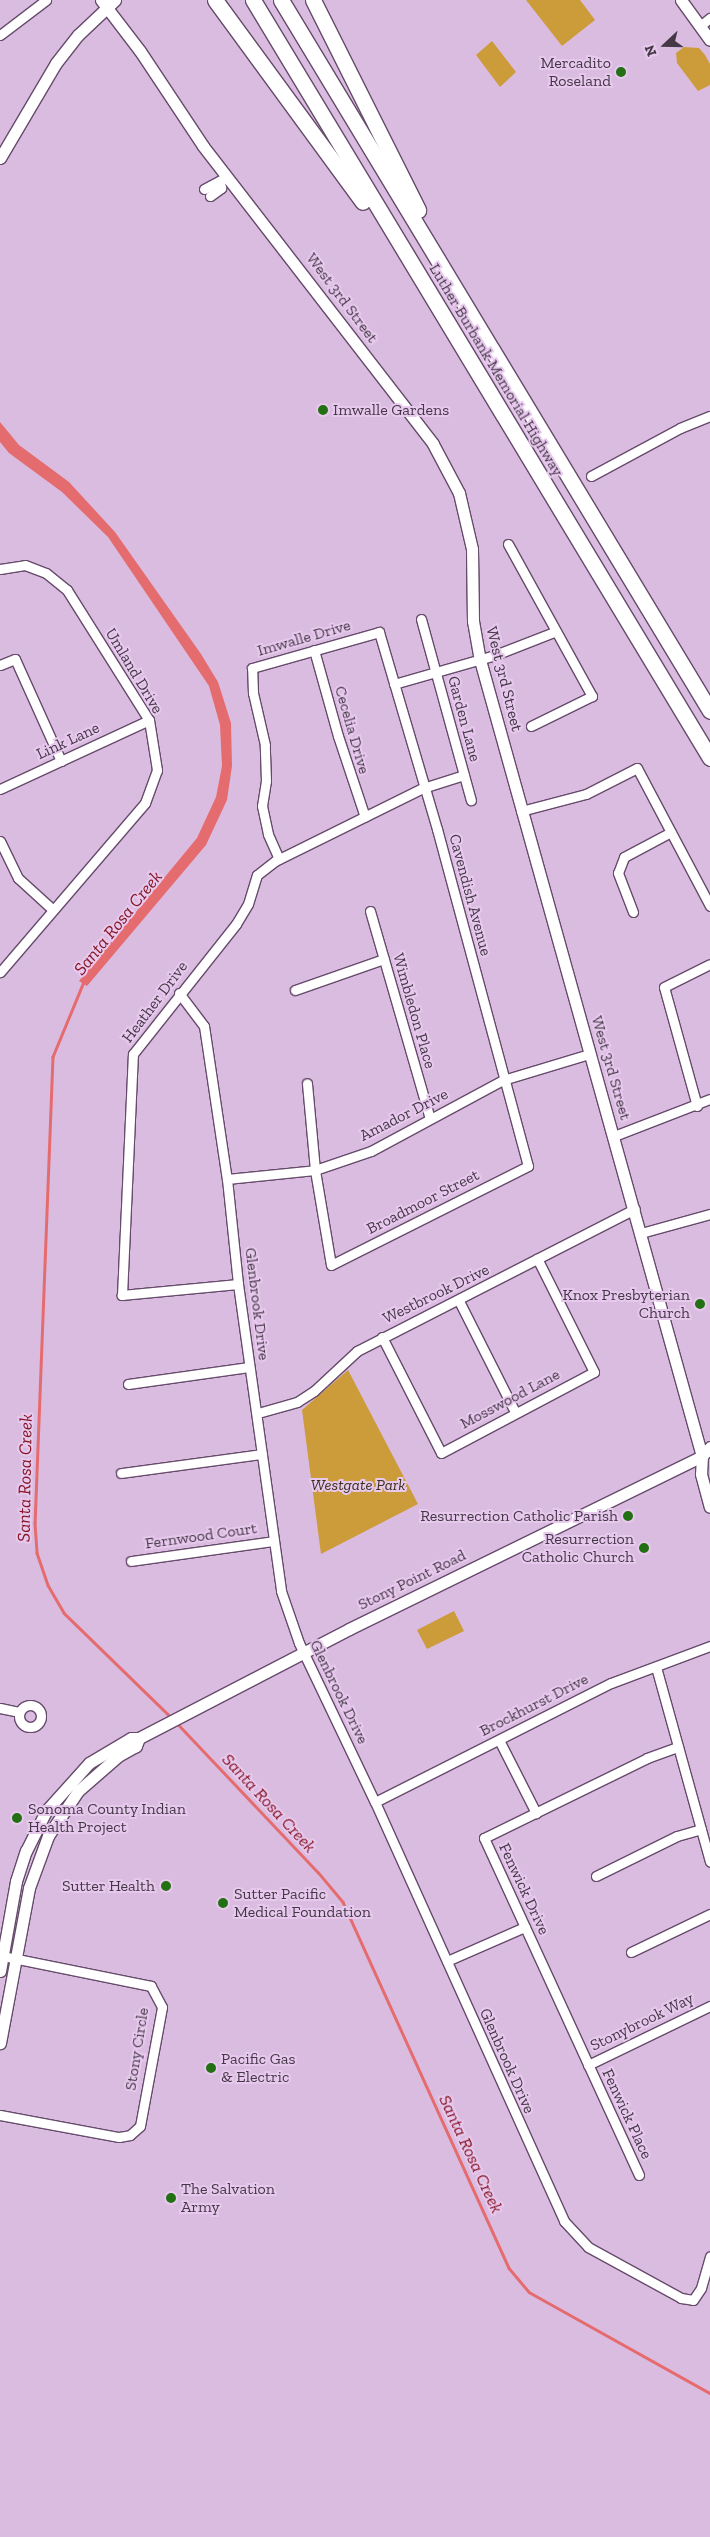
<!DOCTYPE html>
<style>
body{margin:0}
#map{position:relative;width:710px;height:2537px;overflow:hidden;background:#dbbce1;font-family:"Zilla Slab",serif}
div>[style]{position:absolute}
.green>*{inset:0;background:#cc9b3a}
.water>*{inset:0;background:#e56c6e}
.stream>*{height:2.5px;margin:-1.25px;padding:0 1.25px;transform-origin:1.25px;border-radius:1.25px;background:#e56c6e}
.roads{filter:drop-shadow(1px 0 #664b6b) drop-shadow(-1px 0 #664b6b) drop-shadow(0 1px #664b6b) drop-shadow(0 -1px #664b6b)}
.street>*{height:9px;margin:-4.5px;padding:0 4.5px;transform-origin:4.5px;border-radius:4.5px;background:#fff}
.street>.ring{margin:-4.5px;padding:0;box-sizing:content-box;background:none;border:9px solid #fff;border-radius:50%}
.secondary>*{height:11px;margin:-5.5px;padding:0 5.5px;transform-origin:5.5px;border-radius:5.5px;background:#fff}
.highway>*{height:15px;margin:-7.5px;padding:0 7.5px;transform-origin:7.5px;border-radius:7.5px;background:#fff}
.dots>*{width:14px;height:14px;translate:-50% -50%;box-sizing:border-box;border:2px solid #e8c9ee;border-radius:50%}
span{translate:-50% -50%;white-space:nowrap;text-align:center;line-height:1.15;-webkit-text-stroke:4px #e8c9ee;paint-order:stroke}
.poi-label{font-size:16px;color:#443847}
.right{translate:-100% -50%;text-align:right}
.left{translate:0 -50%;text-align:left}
.street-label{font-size:16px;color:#443847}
.park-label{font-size:16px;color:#3b301c;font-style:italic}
.water-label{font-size:18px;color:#851523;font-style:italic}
.north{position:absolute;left:640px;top:20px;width:50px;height:50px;-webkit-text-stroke:4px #e8c9ee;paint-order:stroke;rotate:249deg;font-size:14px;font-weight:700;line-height:20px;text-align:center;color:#443847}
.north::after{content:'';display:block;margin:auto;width:18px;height:22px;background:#443847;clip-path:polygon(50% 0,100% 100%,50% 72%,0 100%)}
</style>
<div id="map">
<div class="green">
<i style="clip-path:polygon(526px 0,580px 0,595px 20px,562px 46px)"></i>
<i style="clip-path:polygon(492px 41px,516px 72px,500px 87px,476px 55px)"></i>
<i style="clip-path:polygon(684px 47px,699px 48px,705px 55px,710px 64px,710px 85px,698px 91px,677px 63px,676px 53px)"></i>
<i style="clip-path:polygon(348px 1370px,418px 1504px,321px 1554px,302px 1410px)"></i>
<i style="clip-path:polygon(454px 1611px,464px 1631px,427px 1649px,417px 1630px)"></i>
</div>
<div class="water">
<i style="clip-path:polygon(0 422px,19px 445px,69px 482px,115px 532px,201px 654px,218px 682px,231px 723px,232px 766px,227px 800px,206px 845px,87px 986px,79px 981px,197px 838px,216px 797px,222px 766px,220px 725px,209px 686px,108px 537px,62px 492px,9px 453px,0 442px)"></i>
</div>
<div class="stream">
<i style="left:84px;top:982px;width:81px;rotate:112.5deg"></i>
<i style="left:53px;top:1057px;width:466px;rotate:92.2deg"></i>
<i style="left:35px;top:1523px;width:30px;rotate:86deg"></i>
<i style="left:37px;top:1553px;width:34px;rotate:71deg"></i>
<i style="left:48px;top:1585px;width:32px;rotate:60deg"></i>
<i style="left:64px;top:1613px;width:151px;rotate:44.2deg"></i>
<i style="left:176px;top:1722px;width:207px;rotate:46.6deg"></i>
<i style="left:318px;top:1872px;width:39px;rotate:50deg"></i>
<i style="left:343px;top:1902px;width:402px;rotate:65.6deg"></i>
<i style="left:509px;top:2268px;width:31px;rotate:50deg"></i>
<i style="left:529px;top:2292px;width:207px;rotate:29.2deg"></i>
</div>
<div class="roads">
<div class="street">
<i style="left:700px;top:26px;width:13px;rotate:-39deg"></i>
<i style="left:0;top:35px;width:58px;rotate:-37.3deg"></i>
<i style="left:204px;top:189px;width:26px;rotate:-28deg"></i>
<i style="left:210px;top:196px;width:14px;rotate:-36deg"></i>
<i style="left:221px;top:188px;width:6px;rotate:-99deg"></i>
<i style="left:591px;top:476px;width:101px;rotate:-28.3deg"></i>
<i style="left:680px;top:428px;width:32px;rotate:-22deg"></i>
<i style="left:508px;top:544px;width:174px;rotate:61.1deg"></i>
<i style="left:592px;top:696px;width:68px;rotate:153.8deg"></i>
<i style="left:0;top:569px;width:25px;rotate:-9deg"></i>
<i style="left:25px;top:565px;width:22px;rotate:21deg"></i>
<i style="left:46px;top:573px;width:27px;rotate:39deg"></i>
<i style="left:67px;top:590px;width:154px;rotate:57.8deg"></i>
<i style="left:149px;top:720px;width:51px;rotate:80.9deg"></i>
<i style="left:157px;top:770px;width:35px;rotate:110deg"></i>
<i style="left:145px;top:803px;width:223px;rotate:130.6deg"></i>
<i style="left:421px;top:619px;width:188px;rotate:74.6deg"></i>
<i style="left:314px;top:650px;width:89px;rotate:74.4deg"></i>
<i style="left:338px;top:736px;width:85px;rotate:71.6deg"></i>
<i style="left:0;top:665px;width:16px;rotate:-22deg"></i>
<i style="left:15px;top:659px;width:112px;rotate:65.7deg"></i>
<i style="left:394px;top:684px;width:105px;rotate:-16deg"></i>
<i style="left:495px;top:655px;width:63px;rotate:-21.3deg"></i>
<i style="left:0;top:789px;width:164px;rotate:-24.8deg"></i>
<i style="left:521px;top:811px;width:67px;rotate:-14.7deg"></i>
<i style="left:586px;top:794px;width:57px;rotate:-27deg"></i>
<i style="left:637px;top:768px;width:156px;rotate:62.1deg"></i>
<i style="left:0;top:841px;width:41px;rotate:64.1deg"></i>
<i style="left:18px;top:878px;width:47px;rotate:42.4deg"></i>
<i style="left:279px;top:859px;width:27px;rotate:-114deg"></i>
<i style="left:268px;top:834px;width:29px;rotate:-102deg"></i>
<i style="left:262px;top:806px;width:25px;rotate:-81deg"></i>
<i style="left:266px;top:781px;width:36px;rotate:-92deg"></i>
<i style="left:265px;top:745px;width:53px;rotate:-103deg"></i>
<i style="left:253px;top:693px;width:25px;rotate:-92deg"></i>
<i style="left:252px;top:668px;width:132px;rotate:-15.8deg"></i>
<i style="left:379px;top:632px;width:205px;rotate:73.6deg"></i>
<i style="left:437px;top:829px;width:349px;rotate:74.9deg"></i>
<i style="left:528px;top:1166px;width:220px;rotate:153.3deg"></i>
<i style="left:331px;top:1265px;width:96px;rotate:-99.6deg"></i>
<i style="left:315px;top:1170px;width:87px;rotate:-95.3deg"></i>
<i style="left:370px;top:911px;width:216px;rotate:73.9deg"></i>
<i style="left:633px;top:912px;width:42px;rotate:-111deg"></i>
<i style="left:618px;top:873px;width:17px;rotate:-69deg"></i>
<i style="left:624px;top:857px;width:53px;rotate:-28deg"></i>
<i style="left:295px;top:990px;width:94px;rotate:-19.2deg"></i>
<i style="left:179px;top:993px;width:41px;rotate:52.9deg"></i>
<i style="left:204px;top:1026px;width:155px;rotate:81.5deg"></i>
<i style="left:227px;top:1179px;width:106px;rotate:84deg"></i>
<i style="left:238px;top:1284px;width:310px;rotate:82deg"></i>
<i style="left:281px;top:1591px;width:55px;rotate:70.9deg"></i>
<i style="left:299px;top:1643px;width:176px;rotate:64.5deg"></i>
<i style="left:375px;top:1802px;width:460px;rotate:65.7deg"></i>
<i style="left:564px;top:2221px;width:35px;rotate:47deg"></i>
<i style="left:588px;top:2247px;width:106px;rotate:28.7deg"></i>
<i style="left:681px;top:2298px;width:12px;rotate:9deg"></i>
<i style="left:693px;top:2300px;width:14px;rotate:-56deg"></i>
<i style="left:701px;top:2288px;width:33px;rotate:-74deg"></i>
<i style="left:697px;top:1106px;width:123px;rotate:-105.5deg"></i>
<i style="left:664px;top:987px;width:51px;rotate:-26.6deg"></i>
<i style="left:614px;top:1136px;width:103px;rotate:-21.1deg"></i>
<i style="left:227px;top:1179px;width:88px;rotate:-5.8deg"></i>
<i style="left:315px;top:1170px;width:59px;rotate:-18.7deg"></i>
<i style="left:371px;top:1151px;width:150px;rotate:-28.3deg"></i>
<i style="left:503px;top:1080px;width:90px;rotate:-16.8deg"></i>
<i style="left:641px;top:1233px;width:72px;rotate:-15.4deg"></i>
<i style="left:238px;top:1284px;width:117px;rotate:174.6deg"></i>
<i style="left:122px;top:1295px;width:241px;rotate:-87.4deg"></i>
<i style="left:133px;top:1054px;width:166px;rotate:-51.6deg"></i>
<i style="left:236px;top:924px;width:23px;rotate:-59deg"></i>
<i style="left:248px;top:904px;width:30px;rotate:-73deg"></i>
<i style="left:257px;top:875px;width:23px;rotate:-38deg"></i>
<i style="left:275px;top:861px;width:165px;rotate:-26.3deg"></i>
<i style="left:423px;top:788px;width:43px;rotate:-17.6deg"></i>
<i style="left:459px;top:1301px;width:124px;rotate:63.2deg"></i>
<i style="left:382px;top:1337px;width:130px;rotate:63deg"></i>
<i style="left:441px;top:1453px;width:173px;rotate:-27.9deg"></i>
<i style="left:594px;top:1372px;width:127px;rotate:-116.6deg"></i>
<i style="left:128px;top:1384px;width:122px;rotate:-8deg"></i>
<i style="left:258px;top:1413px;width:41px;rotate:-15.8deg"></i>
<i style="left:297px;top:1402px;width:20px;rotate:-33deg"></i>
<i style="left:314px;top:1391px;width:59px;rotate:-42.9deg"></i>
<i style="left:357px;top:1351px;width:312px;rotate:-27.1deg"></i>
<i style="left:121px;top:1473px;width:142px;rotate:-7.7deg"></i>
<i style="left:131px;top:1561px;width:144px;rotate:-8deg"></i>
<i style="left:656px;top:1667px;width:202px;rotate:74.5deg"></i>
<i class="ring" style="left:19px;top:1705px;width:13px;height:13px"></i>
<i style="left:0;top:1708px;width:19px;rotate:12deg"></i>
<i style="left:499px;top:1740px;width:82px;rotate:63.1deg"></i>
<i style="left:375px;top:1802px;width:264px;rotate:-26.8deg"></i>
<i style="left:611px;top:1683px;width:106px;rotate:-20.5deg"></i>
<i style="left:596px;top:1876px;width:90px;rotate:-26.3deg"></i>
<i style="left:677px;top:1836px;width:25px;rotate:-16deg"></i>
<i style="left:631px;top:1952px;width:88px;rotate:-25.7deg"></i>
<i style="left:447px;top:1961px;width:85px;rotate:-23.6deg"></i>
<i style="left:588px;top:2065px;width:136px;rotate:-25.8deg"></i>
<i style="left:0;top:2115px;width:121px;rotate:10.5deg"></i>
<i style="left:119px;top:2137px;width:11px;rotate:-10deg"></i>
<i style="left:130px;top:2135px;width:13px;rotate:-42deg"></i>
<i style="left:140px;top:2126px;width:121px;rotate:-79.5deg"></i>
<i style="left:162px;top:2007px;width:24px;rotate:-118deg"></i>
<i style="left:151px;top:1986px;width:152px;rotate:-168.6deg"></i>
<i style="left:639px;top:2175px;width:371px;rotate:-114.7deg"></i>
<i style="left:484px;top:1838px;width:182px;rotate:-26.1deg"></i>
<i style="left:647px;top:1758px;width:33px;rotate:-20deg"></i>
</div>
<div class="secondary">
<i style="left:101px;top:0;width:64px;rotate:52.6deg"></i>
<i style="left:140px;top:51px;width:114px;rotate:56.4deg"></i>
<i style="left:203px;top:146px;width:376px;rotate:52.3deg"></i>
<i style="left:433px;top:444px;width:55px;rotate:62deg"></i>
<i style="left:459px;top:493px;width:57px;rotate:76.9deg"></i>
<i style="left:472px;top:549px;width:72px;rotate:89.2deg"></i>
<i style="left:473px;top:621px;width:40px;rotate:80deg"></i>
<i style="left:480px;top:660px;width:826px;rotate:74.42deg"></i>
<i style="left:702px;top:1456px;width:18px;rotate:93deg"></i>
<i style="left:701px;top:1474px;width:34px;rotate:75deg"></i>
<i style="left:681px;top:0;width:49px;rotate:54.1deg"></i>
<i style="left:0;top:158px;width:110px;rotate:-59.5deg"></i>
<i style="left:56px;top:63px;width:36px;rotate:-52deg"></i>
<i style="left:78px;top:35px;width:51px;rotate:-43.4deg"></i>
<i style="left:139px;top:1738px;width:237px;rotate:-27.4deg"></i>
<i style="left:349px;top:1629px;width:393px;rotate:-26.1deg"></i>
<i style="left:702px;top:1456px;width:12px;rotate:-48deg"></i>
<i style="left:0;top:1971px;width:91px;rotate:-79.9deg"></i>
<i style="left:16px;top:1881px;width:32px;rotate:-72deg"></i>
<i style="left:26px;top:1851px;width:45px;rotate:-63.4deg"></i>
<i style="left:46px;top:1811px;width:64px;rotate:-48.1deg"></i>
<i style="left:89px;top:1763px;width:49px;rotate:-30.8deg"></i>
<i style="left:131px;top:1738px;width:8px"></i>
<i style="left:139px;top:1738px;width:9px;rotate:111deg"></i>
<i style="left:136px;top:1746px;width:21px;rotate:151deg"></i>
<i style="left:118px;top:1756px;width:53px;rotate:138.8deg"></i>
<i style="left:78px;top:1791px;width:54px;rotate:123.7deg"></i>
<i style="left:48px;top:1836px;width:55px;rotate:110.1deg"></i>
<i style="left:29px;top:1888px;width:158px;rotate:100.6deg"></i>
</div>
<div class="highway">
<i style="left:215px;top:0;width:250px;rotate:53.8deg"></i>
<i style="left:253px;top:0;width:885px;rotate:58.91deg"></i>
<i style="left:281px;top:0;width:830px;rotate:58.89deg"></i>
<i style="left:313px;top:0;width:235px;rotate:63.4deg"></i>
</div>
</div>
<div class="dots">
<i style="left:621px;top:72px;background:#226f14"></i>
<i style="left:323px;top:410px;background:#226f14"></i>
<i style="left:700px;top:1304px;background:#226f14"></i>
<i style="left:628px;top:1516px;background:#226f14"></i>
<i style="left:644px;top:1548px;background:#226f14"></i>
<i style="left:17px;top:1818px;background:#226f14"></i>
<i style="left:166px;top:1886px;background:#226f14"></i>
<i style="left:223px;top:1903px;background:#226f14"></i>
<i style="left:211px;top:2068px;background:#226f14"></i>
<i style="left:171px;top:2198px;background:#226f14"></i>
</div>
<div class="poi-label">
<span class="right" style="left:611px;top:72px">Mercadito<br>Roseland</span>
<span class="left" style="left:333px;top:410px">Imwalle Gardens</span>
<span class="right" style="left:690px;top:1304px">Knox Presbyterian<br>Church</span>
<span class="right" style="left:618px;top:1516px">Resurrection Catholic Parish</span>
<span class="right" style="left:634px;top:1548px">Resurrection<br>Catholic Church</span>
<span class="left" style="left:28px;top:1818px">Sonoma County Indian<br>Health Project</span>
<span class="right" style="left:155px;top:1886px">Sutter Health</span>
<span class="left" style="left:234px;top:1903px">Sutter Pacific<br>Medical Foundation</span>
<span class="left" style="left:221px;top:2068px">Pacific Gas<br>&amp; Electric</span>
<span class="left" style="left:181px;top:2198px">The Salvation<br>Army</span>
</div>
<div class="street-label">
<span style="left:342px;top:298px;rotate:53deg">West 3rd Street</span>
<span style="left:496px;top:370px;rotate:59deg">Luther Burbank Memorial Highway</span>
<span style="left:304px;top:638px;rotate:-16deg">Imwalle Drive</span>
<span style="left:134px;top:671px;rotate:59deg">Umland Drive</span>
<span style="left:504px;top:679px;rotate:76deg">West 3rd Street</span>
<span style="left:464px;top:719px;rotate:75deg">Garden Lane</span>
<span style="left:352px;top:730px;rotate:74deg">Cecelia Drive</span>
<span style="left:68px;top:741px;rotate:-25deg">Link Lane</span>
<span style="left:470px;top:895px;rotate:75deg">Cavendish Avenue</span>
<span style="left:155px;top:1002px;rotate:-53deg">Heather Drive</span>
<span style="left:414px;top:1011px;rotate:74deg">Wimbledon Place</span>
<span style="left:611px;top:1068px;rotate:74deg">West 3rd Street</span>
<span style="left:404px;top:1115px;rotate:-27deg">Amador Drive</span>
<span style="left:423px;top:1202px;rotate:-27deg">Broadmoor Street</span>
<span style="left:436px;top:1294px;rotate:-26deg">Westbrook Drive</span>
<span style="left:257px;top:1304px;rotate:83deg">Glenbrook Drive</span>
<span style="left:510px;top:1399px;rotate:-28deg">Mosswood Lane</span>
<span style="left:201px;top:1536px;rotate:-8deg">Fernwood Court</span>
<span style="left:412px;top:1580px;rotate:-26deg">Stony Point Road</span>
<span style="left:339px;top:1692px;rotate:64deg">Glenbrook Drive</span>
<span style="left:534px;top:1705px;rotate:-27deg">Brockhurst Drive</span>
<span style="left:524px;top:1889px;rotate:65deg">Fenwick Drive</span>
<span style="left:642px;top:2022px;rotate:-26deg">Stonybrook Way</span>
<span style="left:137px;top:2049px;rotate:-81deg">Stony Circle</span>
<span style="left:507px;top:2061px;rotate:66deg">Glenbrook Drive</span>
<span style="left:627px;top:2114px;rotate:65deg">Fenwick Place</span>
</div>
<div class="park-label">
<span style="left:358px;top:1485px">Westgate Park</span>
</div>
<div class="water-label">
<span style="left:118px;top:923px;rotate:-51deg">Santa Rosa Creek</span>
<span style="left:25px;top:1478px;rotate:-89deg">Santa Rosa Creek</span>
<span style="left:269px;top:1803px;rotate:47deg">Santa Rosa Creek</span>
<span style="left:471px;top:2154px;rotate:65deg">Santa Rosa Creek</span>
</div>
<div class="north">N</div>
</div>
